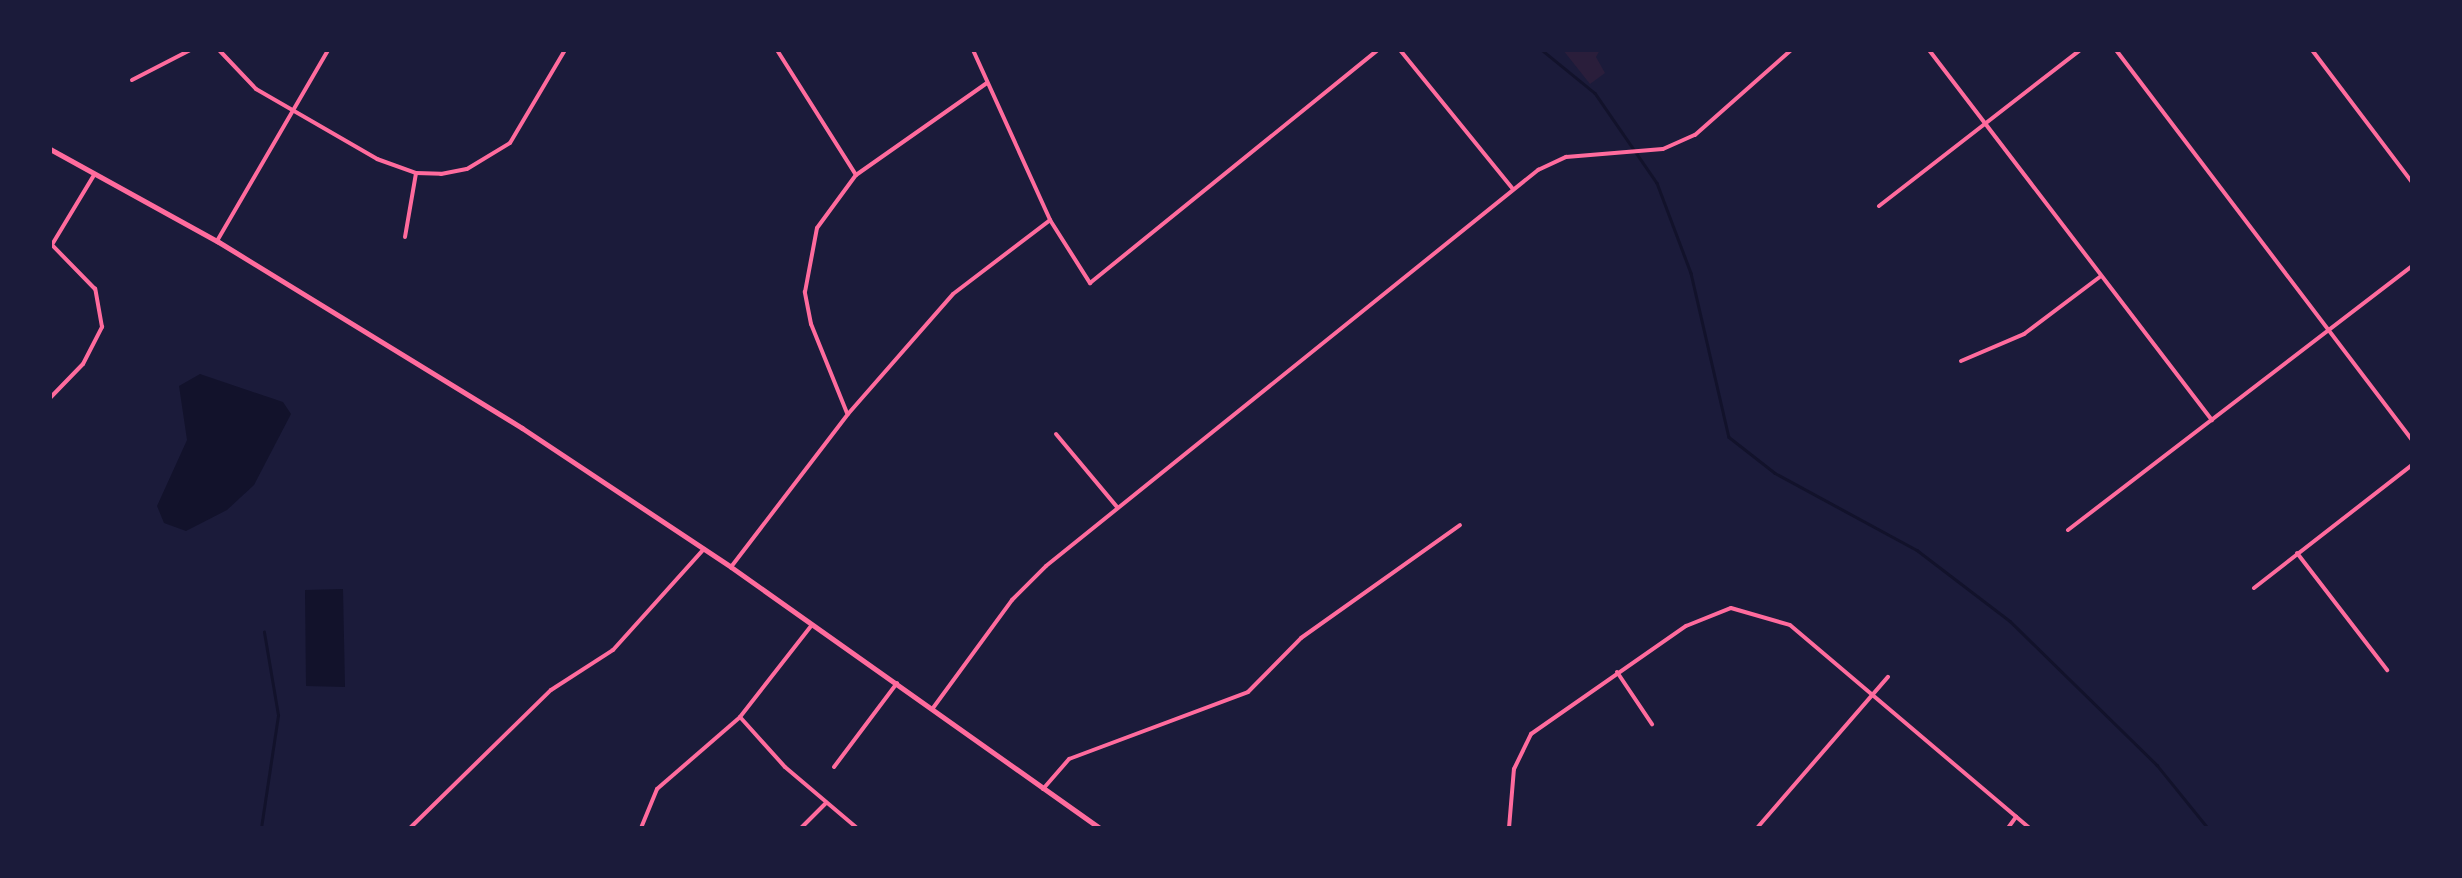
<!DOCTYPE html>
<style>
body{margin:0}
#map{position:relative;width:2462px;height:878px;overflow:hidden;background:#1b1b3a;font-family:"Titillium Web",sans-serif}
div>[style]{position:absolute}
.green>*{inset:0;background:#2a1e3b}
.water>*{inset:0;background:#12122b}
.stream>*{height:2.5px;margin:-1.25px;padding:0 1.25px;transform-origin:1.25px;border-radius:1.25px;background:#12122b}
.minor>*{height:4px;margin:-2px;padding:0 2px;transform-origin:2px;border-radius:2px;background:#ff6b9d}
.tertiary>*{height:5px;margin:-2.5px;padding:0 2.5px;transform-origin:2.5px;border-radius:2.5px;background:#ff6b9d}
span{translate:-50% -50%;white-space:nowrap;text-align:center;line-height:1.15;-webkit-text-stroke:8px #1b1b3a;paint-order:stroke}
.frame{position:absolute;inset:0;border:52px solid #1b1b3a;pointer-events:none}
</style>
<div id="map">
<div class="green">
<i style="clip-path:polygon(1563px 50px,1600px 50px,1596px 57px,1605px 73px,1590px 84px)"></i>
</div>
<div class="water">
<i style="clip-path:polygon(200px 374px,283px 402px,291px 414px,254px 485px,227px 510px,186px 531px,164px 523px,157px 506px,187px 440px,179px 386px)"></i>
<i style="clip-path:polygon(343px 589px,345px 687px,306px 686px,305px 590px)"></i>
</div>
<div class="stream">
<i style="left:1542px;top:50px;width:68px;rotate:39.1deg"></i>
<i style="left:1595px;top:93px;width:109px;rotate:55.4deg"></i>
<i style="left:1657px;top:183px;width:96px;rotate:69.3deg"></i>
<i style="left:1691px;top:273px;width:168px;rotate:77deg"></i>
<i style="left:1729px;top:437px;width:58px;rotate:38deg"></i>
<i style="left:1775px;top:473px;width:162px;rotate:28.5deg"></i>
<i style="left:1917px;top:550px;width:117px;rotate:37.4deg"></i>
<i style="left:2010px;top:621px;width:206px;rotate:44.4deg"></i>
<i style="left:2157px;top:765px;width:81px;rotate:51deg"></i>
<i style="left:261px;top:828px;width:114px;rotate:-81.4deg"></i>
<i style="left:278px;top:715px;width:84px;rotate:-99.6deg"></i>
</div>
<div class="minor">
<i style="left:219px;top:50px;width:54px;rotate:46.5deg"></i>
<i style="left:256px;top:89px;width:140px;rotate:30deg"></i>
<i style="left:377px;top:159px;width:41px;rotate:19.7deg"></i>
<i style="left:416px;top:173px;width:25px;rotate:2deg"></i>
<i style="left:441px;top:174px;width:26px;rotate:-11deg"></i>
<i style="left:467px;top:169px;width:50px;rotate:-31.2deg"></i>
<i style="left:510px;top:143px;width:108px;rotate:-59.4deg"></i>
<i style="left:777px;top:50px;width:148px;rotate:57.7deg"></i>
<i style="left:973px;top:50px;width:187px;rotate:65.6deg"></i>
<i style="left:1050px;top:220px;width:75px;rotate:57.6deg"></i>
<i style="left:1090px;top:283px;width:370px;rotate:-39deg"></i>
<i style="left:1400px;top:50px;width:179px;rotate:50.9deg"></i>
<i style="left:1929px;top:50px;width:466px;rotate:52.6deg"></i>
<i style="left:2116px;top:50px;width:490px;rotate:52.8deg"></i>
<i style="left:2312px;top:50px;width:166px;rotate:52.9deg"></i>
<i style="left:132px;top:80px;width:65px;rotate:-27.3deg"></i>
<i style="left:1879px;top:206px;width:254px;rotate:-37.8deg"></i>
<i style="left:405px;top:237px;width:65px;rotate:-80.2deg"></i>
<i style="left:217px;top:241px;width:221px;rotate:-59.8deg"></i>
<i style="left:53px;top:243px;width:79px;rotate:-58.9deg"></i>
<i style="left:1961px;top:361px;width:69px;rotate:-23.2deg"></i>
<i style="left:2024px;top:334px;width:96px;rotate:-37deg"></i>
<i style="left:50px;top:398px;width:47px;rotate:-45.9deg"></i>
<i style="left:83px;top:364px;width:42px;rotate:-62.8deg"></i>
<i style="left:102px;top:327px;width:39px;rotate:-100deg"></i>
<i style="left:95px;top:289px;width:62px;rotate:-134.3deg"></i>
<i style="left:847px;top:413px;width:96px;rotate:-112deg"></i>
<i style="left:811px;top:324px;width:33px;rotate:-101deg"></i>
<i style="left:805px;top:292px;width:65px;rotate:-79.4deg"></i>
<i style="left:817px;top:228px;width:66px;rotate:-53.7deg"></i>
<i style="left:856px;top:175px;width:160px;rotate:-35.1deg"></i>
<i style="left:1056px;top:434px;width:95px;rotate:50.1deg"></i>
<i style="left:2068px;top:530px;width:434px;rotate:-37.5deg"></i>
<i style="left:2297px;top:553px;width:148px;rotate:52.4deg"></i>
<i style="left:731px;top:567px;width:193px;rotate:-52.6deg"></i>
<i style="left:848px;top:414px;width:159px;rotate:-48.8deg"></i>
<i style="left:953px;top:294px;width:122px;rotate:-37.3deg"></i>
<i style="left:2254px;top:588px;width:200px;rotate:-37.9deg"></i>
<i style="left:1617px;top:672px;width:63px;rotate:56.1deg"></i>
<i style="left:933px;top:708px;width:134px;rotate:-53.8deg"></i>
<i style="left:1012px;top:600px;width:48px;rotate:-45deg"></i>
<i style="left:1046px;top:566px;width:632px;rotate:-38.83deg"></i>
<i style="left:1538px;top:170px;width:31px;rotate:-25deg"></i>
<i style="left:1566px;top:157px;width:97px;rotate:-4.7deg"></i>
<i style="left:1663px;top:149px;width:35px;rotate:-24deg"></i>
<i style="left:1695px;top:135px;width:128px;rotate:-41.5deg"></i>
<i style="left:740px;top:717px;width:67px;rotate:48deg"></i>
<i style="left:785px;top:767px;width:94px;rotate:40.3deg"></i>
<i style="left:834px;top:767px;width:105px;rotate:-53.1deg"></i>
<i style="left:1043px;top:789px;width:40px;rotate:-49deg"></i>
<i style="left:1069px;top:759px;width:191px;rotate:-20.5deg"></i>
<i style="left:1248px;top:692px;width:76px;rotate:-45.5deg"></i>
<i style="left:1301px;top:638px;width:195px;rotate:-35.4deg"></i>
<i style="left:410px;top:828px;width:197px;rotate:-44.4deg"></i>
<i style="left:551px;top:690px;width:74px;rotate:-32.8deg"></i>
<i style="left:613px;top:650px;width:136px;rotate:-48deg"></i>
<i style="left:641px;top:828px;width:42px;rotate:-67.7deg"></i>
<i style="left:657px;top:789px;width:110px;rotate:-40.9deg"></i>
<i style="left:740px;top:717px;width:117px;rotate:-52deg"></i>
<i style="left:801px;top:828px;width:35px;rotate:-45deg"></i>
<i style="left:1509px;top:828px;width:59px;rotate:-85.2deg"></i>
<i style="left:1514px;top:769px;width:39px;rotate:-64deg"></i>
<i style="left:1531px;top:734px;width:189px;rotate:-34.9deg"></i>
<i style="left:1686px;top:626px;width:48px;rotate:-21.8deg"></i>
<i style="left:1731px;top:608px;width:61px;rotate:16.1deg"></i>
<i style="left:1790px;top:625px;width:314px;rotate:40.3deg"></i>
<i style="left:1757px;top:828px;width:200px;rotate:-49.1deg"></i>
<i style="left:2008px;top:828px;width:14px;rotate:-54deg"></i>
</div>
<div class="tertiary">
<i style="left:50px;top:149px;width:191px;rotate:28.9deg"></i>
<i style="left:217px;top:241px;width:358px;rotate:31.5deg"></i>
<i style="left:522px;top:428px;width:251px;rotate:33.6deg"></i>
<i style="left:731px;top:567px;width:451px;rotate:35.3deg"></i>
</div>
<div class="frame"></div>
</div>
